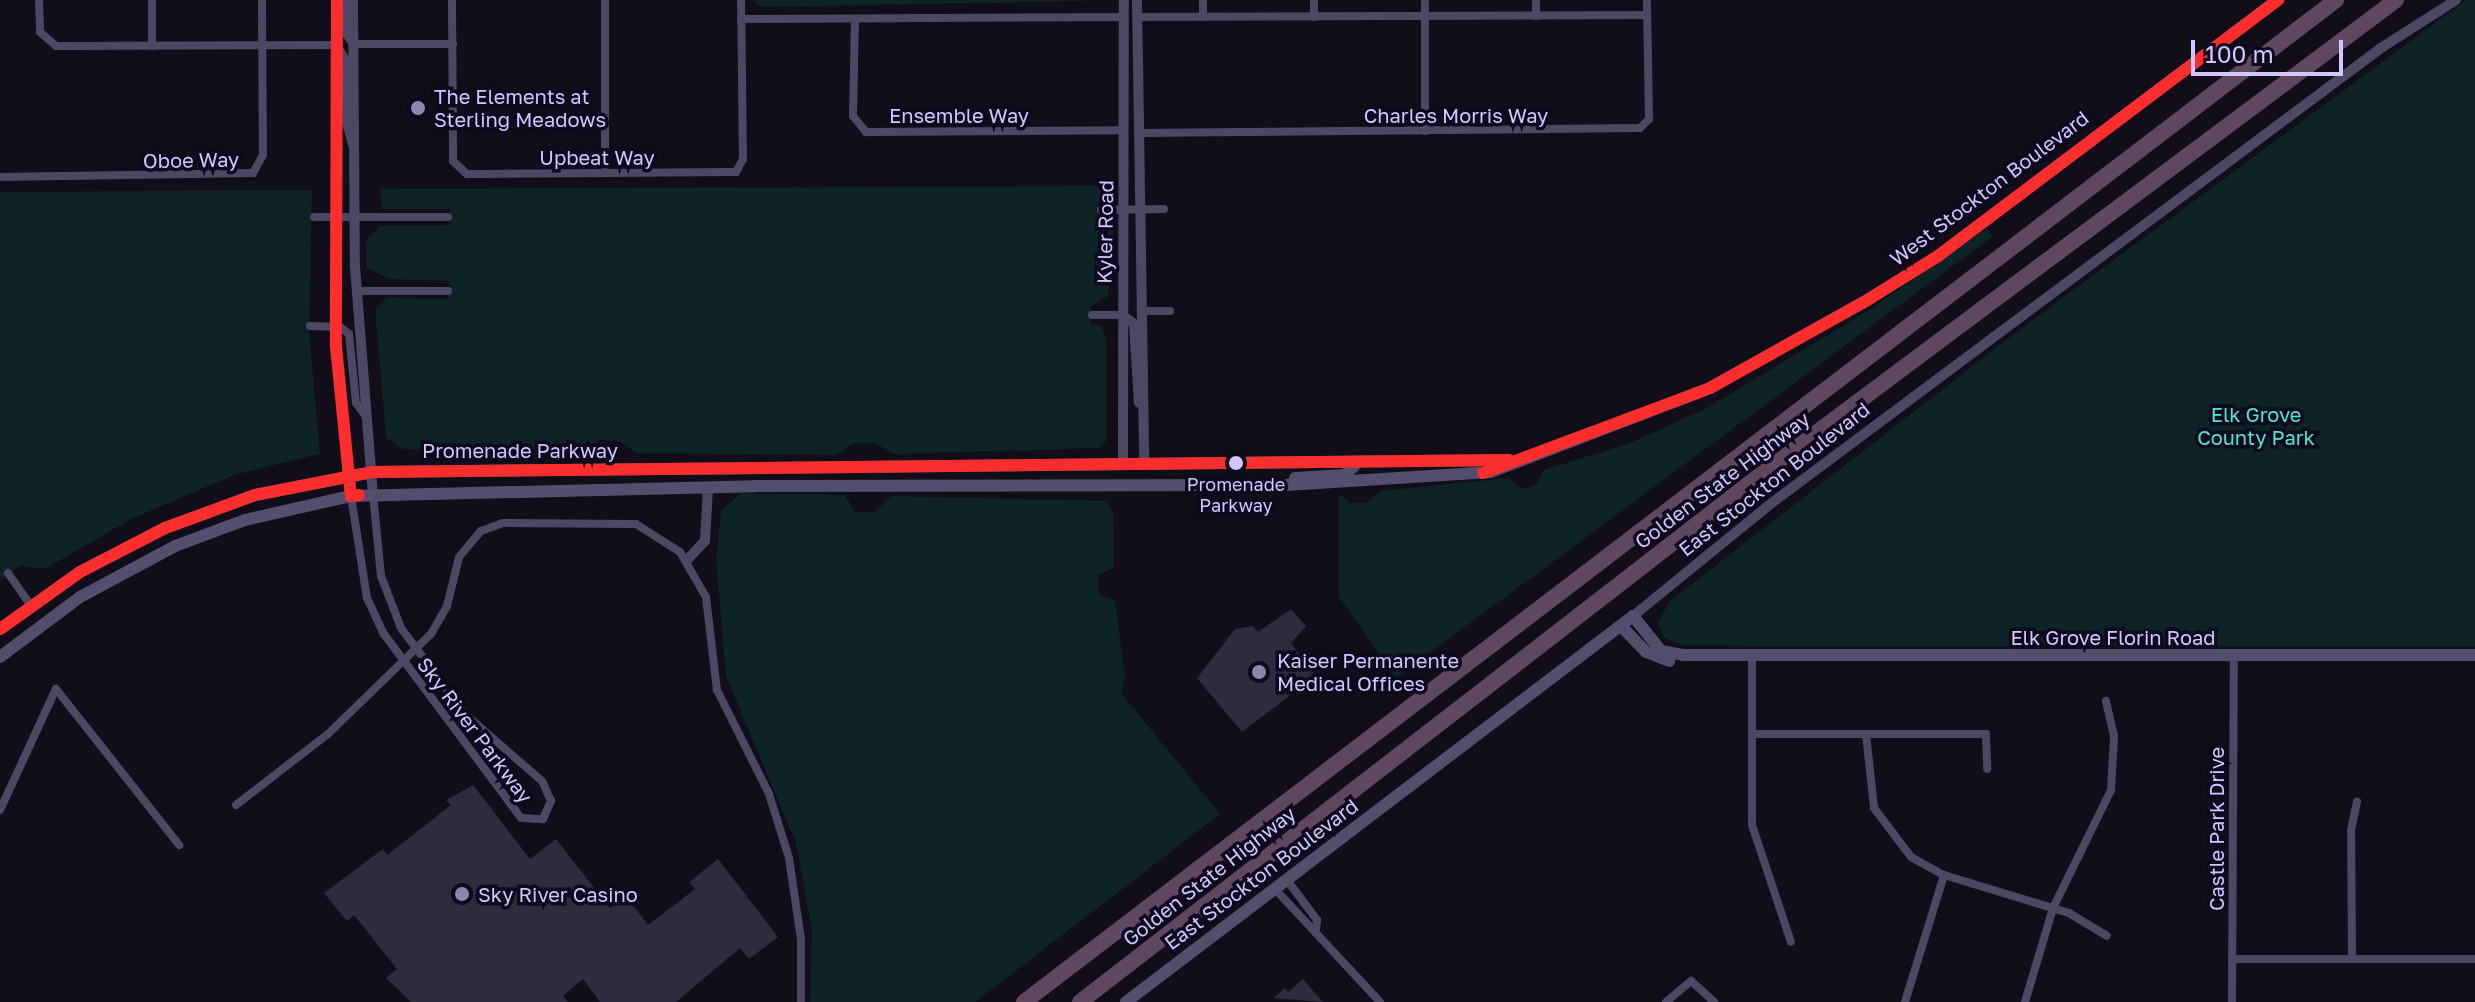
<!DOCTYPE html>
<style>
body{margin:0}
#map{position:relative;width:2475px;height:1002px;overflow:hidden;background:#110e19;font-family:"Golos Text",sans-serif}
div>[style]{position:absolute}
.green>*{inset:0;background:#0d2326}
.building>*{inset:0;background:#2f2a3d}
.minor>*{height:8px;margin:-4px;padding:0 4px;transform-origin:4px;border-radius:4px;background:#4c4863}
.tertiary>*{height:10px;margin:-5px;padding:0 5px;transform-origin:5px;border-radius:5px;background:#4c4863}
.secondary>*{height:12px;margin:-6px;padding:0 6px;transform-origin:6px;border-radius:6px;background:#524e6e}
.motorway>*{height:16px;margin:-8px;padding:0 8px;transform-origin:8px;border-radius:8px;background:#604760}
.bus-1>*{height:12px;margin:-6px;padding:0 6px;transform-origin:6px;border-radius:6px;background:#fc2d2d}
.dots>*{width:22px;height:22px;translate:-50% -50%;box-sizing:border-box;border:4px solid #0f091e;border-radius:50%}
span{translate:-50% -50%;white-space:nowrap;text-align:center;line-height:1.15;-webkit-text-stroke:7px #0f091e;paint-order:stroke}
.bus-label{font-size:18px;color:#d2c6ff}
.poi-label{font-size:20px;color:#d2c6ff}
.left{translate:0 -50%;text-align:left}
.street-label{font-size:20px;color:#d2c6ff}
.park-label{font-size:20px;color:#46ebd3}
.scale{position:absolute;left:2191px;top:40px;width:152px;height:36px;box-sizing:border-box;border:4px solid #d2c6ff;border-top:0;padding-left:10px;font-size:24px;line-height:28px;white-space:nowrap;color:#d2c6ff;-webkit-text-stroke:6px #0f091e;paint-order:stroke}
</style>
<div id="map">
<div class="green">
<i style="clip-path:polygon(752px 0,1113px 0,762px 7px)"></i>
<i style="clip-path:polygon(2466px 0,2475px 0,2475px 646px,1767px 646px,1682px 645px,1664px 638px,1658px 622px,1670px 601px,2019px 330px)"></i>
<i style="clip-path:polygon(1114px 186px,1112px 195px,1098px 203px,1098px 220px,1110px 222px,1113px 231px,1108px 296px,1091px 306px,1090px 324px,1101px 326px,1106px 337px,1106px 441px,1099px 448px,892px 454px,876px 443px,853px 443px,836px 455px,637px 453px,618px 441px,600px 440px,584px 452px,520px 451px,403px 449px,386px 438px,375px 309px,387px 298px,448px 299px,449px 281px,388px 279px,367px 268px,366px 240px,380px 226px,449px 225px,450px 209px,382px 209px,380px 189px)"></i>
<i style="clip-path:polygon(312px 190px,309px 332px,320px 454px,234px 475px,131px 519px,45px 569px,20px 566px,0 580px,0 192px)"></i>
<i style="clip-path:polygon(1987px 228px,1993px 236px,1396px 678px,1339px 597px,1339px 494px,1350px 503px,1366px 503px,1381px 491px,1508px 478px,1522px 489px,1536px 485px,1544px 470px,1630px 443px,1705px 409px,1868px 311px)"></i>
<i style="clip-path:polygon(741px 493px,845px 495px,855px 512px,875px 512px,891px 496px,1106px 501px,1113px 512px,1114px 568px,1098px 575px,1098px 594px,1115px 600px,1125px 677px,1121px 693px,1220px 814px,975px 1002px,810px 1002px,812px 930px,796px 843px,726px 676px,716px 560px,721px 511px)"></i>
</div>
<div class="building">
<i style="clip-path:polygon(1291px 609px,1306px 626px,1291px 643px,1316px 676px,1242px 732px,1197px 678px,1235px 629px,1253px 626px,1258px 632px)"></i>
<i style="clip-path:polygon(473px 785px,530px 859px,556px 839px,610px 908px,626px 896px,648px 925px,695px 889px,689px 882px,718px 859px,778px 937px,749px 959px,740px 948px,676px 1002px,600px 1002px,583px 979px,563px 996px,568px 1002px,411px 1002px,386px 978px,397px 969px,354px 915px,347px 921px,324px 893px,383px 849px,387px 855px,451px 805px,446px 800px)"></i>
<i style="clip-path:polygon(1303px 979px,1323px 1002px,1273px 998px,1285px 988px,1288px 992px)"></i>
</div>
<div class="minor">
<i style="left:39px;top:0;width:32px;rotate:88deg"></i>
<i style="left:40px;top:32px;width:21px;rotate:41deg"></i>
<i style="left:56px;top:46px;width:281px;rotate:-0.2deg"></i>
<i style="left:337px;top:45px;width:17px;rotate:59deg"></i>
<i style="left:346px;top:60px;width:63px;rotate:90deg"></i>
<i style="left:346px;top:123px;width:25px;rotate:74deg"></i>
<i style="left:152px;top:0;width:46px;rotate:90deg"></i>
<i style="left:344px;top:0;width:33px;rotate:88deg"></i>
<i style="left:345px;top:33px;width:14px;rotate:54deg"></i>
<i style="left:353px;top:44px;width:100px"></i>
<i style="left:452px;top:0;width:161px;rotate:89.6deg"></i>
<i style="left:453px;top:161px;width:19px;rotate:43deg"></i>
<i style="left:467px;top:174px;width:269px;rotate:-0.4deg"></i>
<i style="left:736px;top:172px;width:15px;rotate:-62deg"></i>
<i style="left:743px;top:159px;width:159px;rotate:-90.7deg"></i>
<i style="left:605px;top:0;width:173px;rotate:90deg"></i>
<i style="left:1314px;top:0;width:17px;rotate:90deg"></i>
<i style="left:1536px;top:0;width:16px;rotate:90deg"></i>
<i style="left:1137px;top:17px;width:510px;rotate:-0.22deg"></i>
<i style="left:1203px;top:17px;width:17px;rotate:-90deg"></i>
<i style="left:741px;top:19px;width:383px;rotate:-0.3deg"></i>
<i style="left:855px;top:19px;width:97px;rotate:91.2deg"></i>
<i style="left:853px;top:116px;width:21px;rotate:51deg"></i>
<i style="left:866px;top:132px;width:258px;rotate:-0.4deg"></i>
<i style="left:1425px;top:131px;width:131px;rotate:-90deg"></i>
<i style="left:1139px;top:133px;width:501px;rotate:-0.57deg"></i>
<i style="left:1640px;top:128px;width:13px;rotate:-45deg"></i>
<i style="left:1649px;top:119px;width:119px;rotate:-91deg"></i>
<i style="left:0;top:177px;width:253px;rotate:-0.9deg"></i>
<i style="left:253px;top:173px;width:21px;rotate:-61deg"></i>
<i style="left:263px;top:155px;width:155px;rotate:-90.4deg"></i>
<i style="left:1101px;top:210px;width:63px;rotate:-0.9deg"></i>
<i style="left:314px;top:217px;width:134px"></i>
<i style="left:356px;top:291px;width:92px"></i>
<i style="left:1142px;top:311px;width:28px"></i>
<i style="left:1092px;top:315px;width:30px"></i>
<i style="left:310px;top:326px;width:30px;rotate:2deg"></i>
<i style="left:340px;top:327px;width:11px;rotate:38deg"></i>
<i style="left:349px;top:334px;width:69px;rotate:84.2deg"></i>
<i style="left:356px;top:403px;width:17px;rotate:54deg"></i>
<i style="left:351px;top:496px;width:103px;rotate:81.1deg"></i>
<i style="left:367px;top:598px;width:40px;rotate:65deg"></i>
<i style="left:384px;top:634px;width:229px;rotate:53.3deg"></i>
<i style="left:521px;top:818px;width:22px;rotate:3deg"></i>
<i style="left:543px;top:819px;width:20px;rotate:-66deg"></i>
<i style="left:551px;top:801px;width:22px;rotate:-114deg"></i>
<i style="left:542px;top:781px;width:101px;rotate:-139deg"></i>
<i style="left:466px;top:715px;width:109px;rotate:-126.8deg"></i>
<i style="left:401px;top:628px;width:56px;rotate:-111deg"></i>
<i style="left:381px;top:576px;width:82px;rotate:-95.6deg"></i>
<i style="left:8px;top:573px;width:39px;rotate:55deg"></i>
<i style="left:1752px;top:657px;width:168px;rotate:90deg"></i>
<i style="left:1752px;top:825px;width:123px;rotate:71.6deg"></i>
<i style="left:1753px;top:734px;width:233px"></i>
<i style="left:1986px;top:734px;width:35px;rotate:88deg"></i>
<i style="left:1866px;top:734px;width:74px;rotate:83.8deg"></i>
<i style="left:1874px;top:808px;width:61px;rotate:52.9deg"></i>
<i style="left:1911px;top:857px;width:38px;rotate:29deg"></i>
<i style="left:1944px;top:875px;width:131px;rotate:16.9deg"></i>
<i style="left:2069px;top:913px;width:44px;rotate:31.2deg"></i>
<i style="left:236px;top:805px;width:116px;rotate:-37.7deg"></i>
<i style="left:328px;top:734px;width:144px;rotate:-44.2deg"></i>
<i style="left:431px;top:634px;width:32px;rotate:-60deg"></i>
<i style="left:447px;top:606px;width:50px;rotate:-76.2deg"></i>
<i style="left:459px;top:557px;width:34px;rotate:-50deg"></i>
<i style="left:481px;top:531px;width:23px;rotate:-20deg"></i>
<i style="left:503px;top:523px;width:133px;rotate:0.4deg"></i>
<i style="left:636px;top:524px;width:52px;rotate:32.5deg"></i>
<i style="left:680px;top:552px;width:52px;rotate:60deg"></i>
<i style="left:706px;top:597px;width:94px;rotate:83.3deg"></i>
<i style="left:717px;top:690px;width:116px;rotate:63.4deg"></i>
<i style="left:769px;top:794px;width:67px;rotate:72.6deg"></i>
<i style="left:789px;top:858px;width:82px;rotate:81.6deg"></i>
<i style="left:801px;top:939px;width:63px;rotate:90deg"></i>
<i style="left:0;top:810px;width:133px;rotate:-65.2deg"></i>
<i style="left:56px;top:689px;width:199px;rotate:51.7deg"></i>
<i style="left:1287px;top:880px;width:50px;rotate:53.1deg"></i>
<i style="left:1317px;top:920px;width:9px;rotate:96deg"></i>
<i style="left:1275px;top:889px;width:154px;rotate:47.1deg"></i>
<i style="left:2352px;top:958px;width:128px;rotate:-90.4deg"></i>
<i style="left:2351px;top:830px;width:29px;rotate:-78deg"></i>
<i style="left:2232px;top:959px;width:243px"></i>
<i style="left:1666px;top:1002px;width:33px;rotate:-40deg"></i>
<i style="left:1691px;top:981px;width:31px;rotate:42deg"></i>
<i style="left:1905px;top:1002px;width:133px;rotate:-72.9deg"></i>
<i style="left:2025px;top:1002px;width:98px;rotate:-73.4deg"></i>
<i style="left:2053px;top:908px;width:131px;rotate:-63.8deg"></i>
<i style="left:2111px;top:790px;width:54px;rotate:-86.8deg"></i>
<i style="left:2114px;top:736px;width:36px;rotate:-103deg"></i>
<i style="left:2232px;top:1002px;width:346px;rotate:-89.7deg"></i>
</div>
<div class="tertiary">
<i style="left:337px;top:0;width:347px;rotate:90.2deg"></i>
<i style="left:336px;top:347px;width:150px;rotate:84.3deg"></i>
<i style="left:353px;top:0;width:267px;rotate:89.6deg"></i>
<i style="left:355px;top:267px;width:228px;rotate:85.5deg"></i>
<i style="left:1137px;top:0;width:465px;rotate:89.1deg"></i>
<i style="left:1122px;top:315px;width:15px;rotate:37deg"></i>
<i style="left:1134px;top:324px;width:79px;rotate:86.4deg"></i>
<i style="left:1123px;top:465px;width:465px;rotate:-89.9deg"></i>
<i style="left:687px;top:560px;width:26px;rotate:-47deg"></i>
<i style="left:705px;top:541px;width:53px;rotate:-86.8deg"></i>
<i style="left:1633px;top:616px;width:176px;rotate:-39.2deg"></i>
<i style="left:1769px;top:505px;width:764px;rotate:-36.75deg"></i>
<i style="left:2381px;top:48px;width:89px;rotate:-32.6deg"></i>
</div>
<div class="secondary">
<i style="left:1295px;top:478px;width:50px;rotate:-3.4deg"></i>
<i style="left:1345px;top:475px;width:14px;rotate:-45deg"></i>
<i style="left:1621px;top:626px;width:36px;rotate:46deg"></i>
<i style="left:1646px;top:652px;width:25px;rotate:21deg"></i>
<i style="left:0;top:629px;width:98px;rotate:-35.5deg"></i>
<i style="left:80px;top:572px;width:96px;rotate:-27.4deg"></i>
<i style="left:165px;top:528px;width:96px;rotate:-20.1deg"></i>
<i style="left:255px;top:495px;width:119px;rotate:-11.1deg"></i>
<i style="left:372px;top:472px;width:1137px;rotate:-0.6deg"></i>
<i style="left:0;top:657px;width:100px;rotate:-36.9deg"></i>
<i style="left:80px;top:597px;width:108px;rotate:-28.2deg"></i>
<i style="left:175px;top:546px;width:75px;rotate:-20.4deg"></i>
<i style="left:245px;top:520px;width:109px;rotate:-12.8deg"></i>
<i style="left:351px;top:496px;width:404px;rotate:-1.4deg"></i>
<i style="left:755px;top:486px;width:531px;rotate:-0.11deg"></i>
<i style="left:1286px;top:485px;width:205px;rotate:-3.6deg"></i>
<i style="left:1491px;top:472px;width:235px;rotate:-21deg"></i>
<i style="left:1710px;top:388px;width:182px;rotate:-29.2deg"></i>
<i style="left:1869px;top:299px;width:81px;rotate:-31.9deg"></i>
<i style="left:1938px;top:256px;width:426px;rotate:-37deg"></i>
<i style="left:1126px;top:1002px;width:637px;rotate:-37.28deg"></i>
<i style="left:1633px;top:616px;width:45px;rotate:51.3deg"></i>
<i style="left:1661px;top:651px;width:22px;rotate:10deg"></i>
<i style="left:1683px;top:655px;width:792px"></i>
</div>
<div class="motorway">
<i style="left:1024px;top:1002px;width:1651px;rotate:-37.37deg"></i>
<i style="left:1080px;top:1002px;width:875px;rotate:-37.76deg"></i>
<i style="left:1772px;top:466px;width:779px;rotate:-36.75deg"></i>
</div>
<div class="bus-1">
<i style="left:337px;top:0;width:347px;rotate:90.2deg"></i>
<i style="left:336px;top:347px;width:150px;rotate:84.3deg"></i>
<i style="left:351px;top:496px;width:8px;rotate:-7deg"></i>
<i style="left:1483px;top:473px;width:242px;rotate:-20.5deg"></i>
<i style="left:1710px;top:388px;width:182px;rotate:-29.2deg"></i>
<i style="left:1869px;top:299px;width:81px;rotate:-31.9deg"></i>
<i style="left:1938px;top:256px;width:426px;rotate:-37deg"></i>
<i style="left:0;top:629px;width:98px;rotate:-35.5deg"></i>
<i style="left:80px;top:572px;width:96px;rotate:-27.4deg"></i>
<i style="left:165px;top:528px;width:96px;rotate:-20.1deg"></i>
<i style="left:255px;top:495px;width:119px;rotate:-11.1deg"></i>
<i style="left:372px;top:472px;width:1137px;rotate:-0.6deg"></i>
</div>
<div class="dots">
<i style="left:418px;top:108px;background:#8e86ae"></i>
<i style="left:1236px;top:463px;background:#d2c6ff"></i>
<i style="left:1259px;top:672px;background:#8e86ae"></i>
<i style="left:462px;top:894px;background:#8e86ae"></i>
</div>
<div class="bus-label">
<span style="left:1236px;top:495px">Promenade<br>Parkway</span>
</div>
<div class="poi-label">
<span class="left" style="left:434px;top:108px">The Elements at<br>Sterling Meadows</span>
<span class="left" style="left:1277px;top:672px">Kaiser Permanente<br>Medical Offices</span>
<span class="left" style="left:478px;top:894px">Sky River Casino</span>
</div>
<div class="street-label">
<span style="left:959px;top:115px">Ensemble Way</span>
<span style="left:1456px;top:115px">Charles Morris Way</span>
<span style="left:597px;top:157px">Upbeat Way</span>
<span style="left:191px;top:160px;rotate:-1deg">Oboe Way</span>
<span style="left:1989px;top:188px;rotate:-37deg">West Stockton Boulevard</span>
<span style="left:1105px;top:232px;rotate:-89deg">Kyler Road</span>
<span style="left:520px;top:450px">Promenade Parkway</span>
<span style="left:1774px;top:479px;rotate:-38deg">East Stockton Boulevard</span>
<span style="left:1722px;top:480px;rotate:-37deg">Golden State Highway</span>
<span style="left:2113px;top:637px">Elk Grove Florin Road</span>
<span style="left:475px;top:730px;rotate:53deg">Sky River Parkway</span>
<span style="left:2216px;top:829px;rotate:-90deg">Castle Park Drive</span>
<span style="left:1261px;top:874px;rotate:-37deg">East Stockton Boulevard</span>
<span style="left:1209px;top:876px;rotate:-38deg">Golden State Highway</span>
</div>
<div class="park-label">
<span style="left:2256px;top:426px">Elk Grove<br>County Park</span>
</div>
<div class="scale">100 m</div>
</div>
